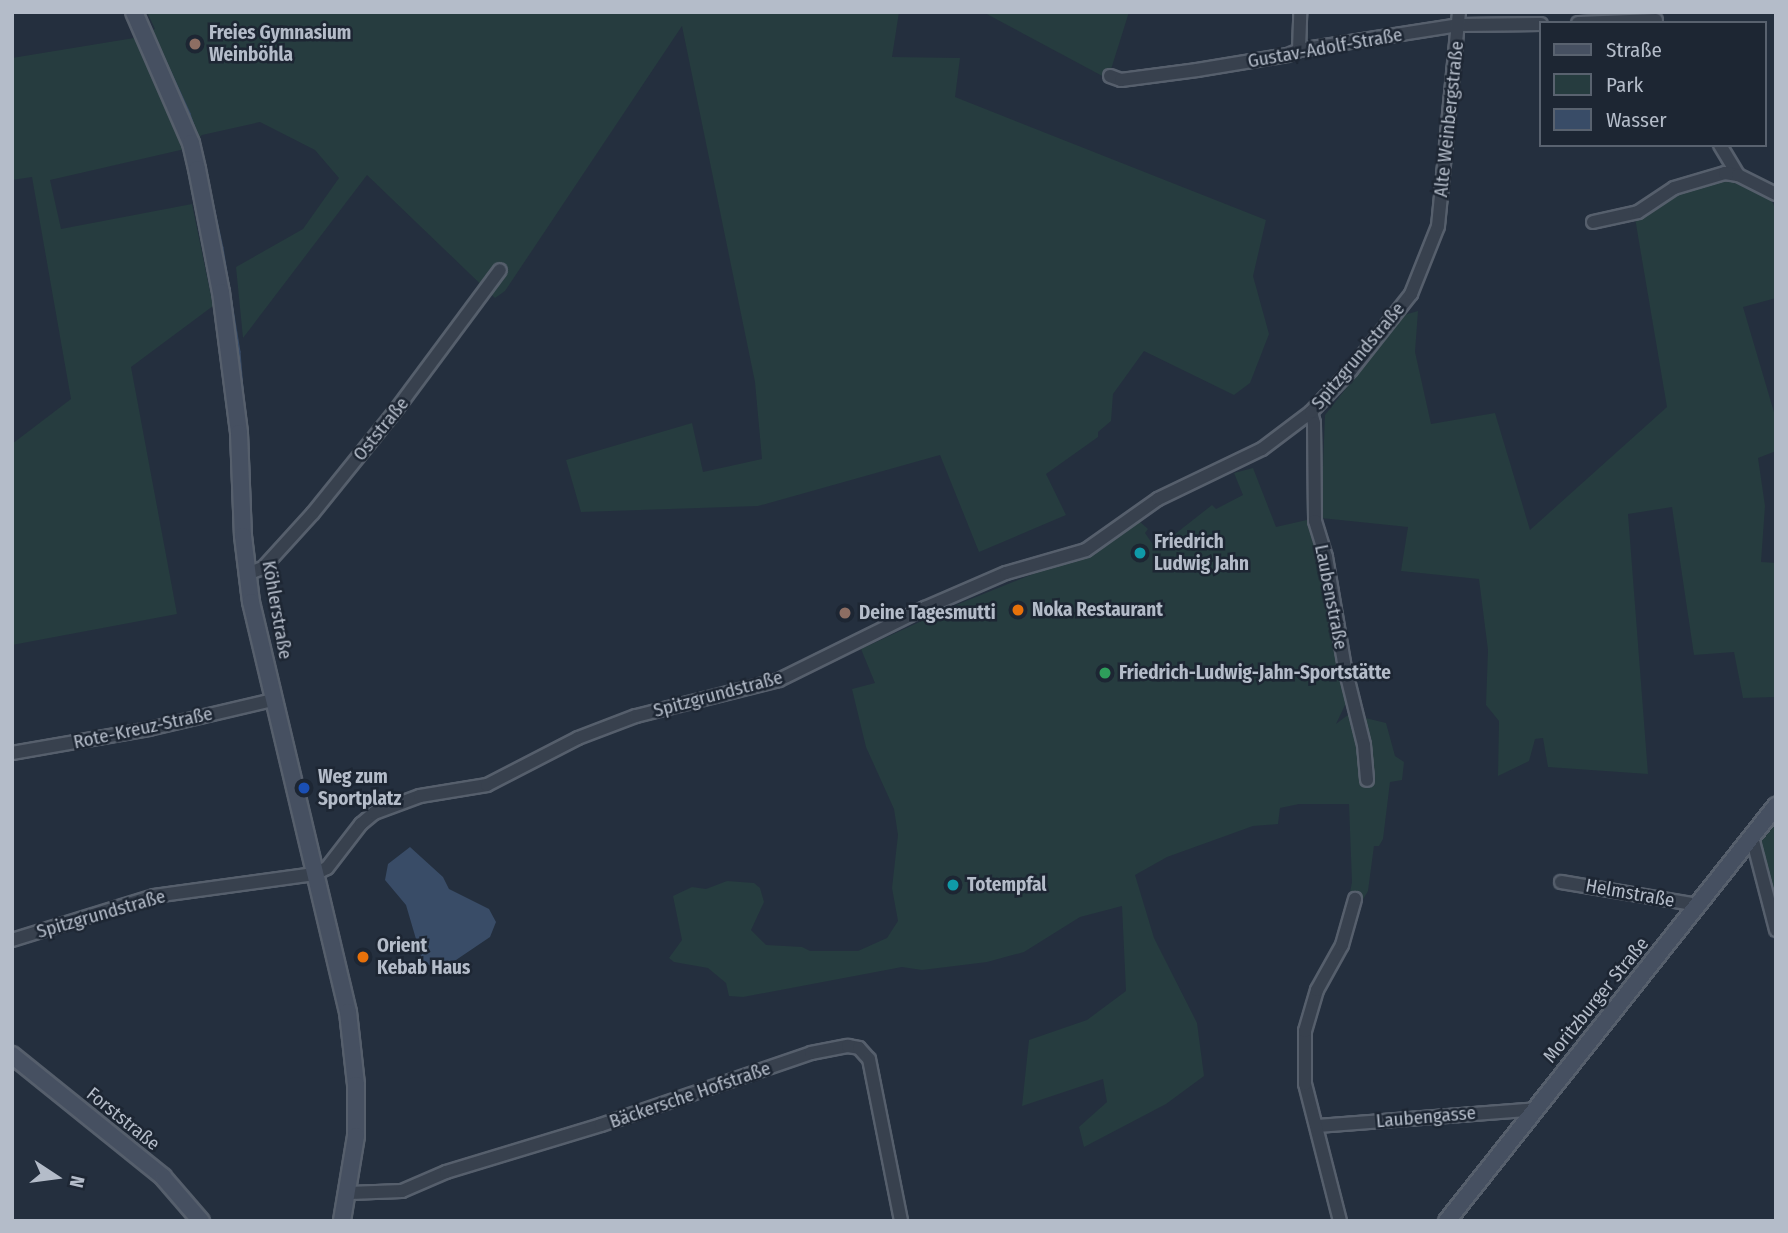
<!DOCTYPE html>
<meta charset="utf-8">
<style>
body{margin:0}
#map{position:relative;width:1788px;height:1233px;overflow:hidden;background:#242f3e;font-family:"Fira Sans Condensed",sans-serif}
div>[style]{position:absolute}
.green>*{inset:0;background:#263c3f}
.water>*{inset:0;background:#394c67}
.stream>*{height:3.5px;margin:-1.75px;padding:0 1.75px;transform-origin:1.75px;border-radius:1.75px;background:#394c67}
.roads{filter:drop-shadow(2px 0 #565f6c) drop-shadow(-2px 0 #565f6c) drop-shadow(0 2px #565f6c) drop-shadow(0 -2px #565f6c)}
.street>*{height:12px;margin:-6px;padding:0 6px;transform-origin:6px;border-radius:6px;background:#38414e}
.secondary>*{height:16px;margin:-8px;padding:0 8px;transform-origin:8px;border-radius:8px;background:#465061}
.dots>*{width:19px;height:19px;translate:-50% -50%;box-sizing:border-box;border:4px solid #1d2633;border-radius:50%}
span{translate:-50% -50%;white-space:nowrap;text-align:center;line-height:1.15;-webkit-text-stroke:5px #1d2633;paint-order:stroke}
.poi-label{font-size:19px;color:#b4bcc9;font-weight:700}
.left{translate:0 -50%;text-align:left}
.street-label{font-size:19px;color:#b4bcc9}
.frame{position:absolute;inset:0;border:14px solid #b4bcc9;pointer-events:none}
.legend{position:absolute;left:1539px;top:21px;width:228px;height:126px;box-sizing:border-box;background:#1d2633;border:2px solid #59626f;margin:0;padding:9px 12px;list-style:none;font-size:21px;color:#b4bcc9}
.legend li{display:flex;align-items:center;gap:14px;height:35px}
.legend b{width:35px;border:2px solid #59626f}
.north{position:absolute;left:21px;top:1142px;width:70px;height:70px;-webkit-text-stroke:5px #1d2633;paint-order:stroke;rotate:103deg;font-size:19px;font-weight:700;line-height:28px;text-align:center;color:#b4bcc9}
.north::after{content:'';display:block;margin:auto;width:24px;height:32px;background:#b4bcc9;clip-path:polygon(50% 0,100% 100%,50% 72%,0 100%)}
</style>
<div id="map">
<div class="green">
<i style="clip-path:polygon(147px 12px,899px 12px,892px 57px,960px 58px,955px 97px,1266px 220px,1253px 276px,1269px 334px,1250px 383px,1234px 395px,1144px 351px,1113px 394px,1111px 421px,1098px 432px,1098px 437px,1046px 474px,1066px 515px,979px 552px,940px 455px,758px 506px,581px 512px,566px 460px,692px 423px,703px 472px,762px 459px,755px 382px,682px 26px,505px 291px,495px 298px,367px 175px,243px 338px,236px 267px,303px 229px,339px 178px,315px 150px,260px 122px,202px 135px,185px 149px,50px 180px,61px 229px,192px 204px,213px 306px,131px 367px,177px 614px,12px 645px,12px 444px,71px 399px,32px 177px,12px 180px,12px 58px,134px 38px,155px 29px)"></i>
<i style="clip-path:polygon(983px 12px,1129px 12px,1108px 79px)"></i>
<i style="clip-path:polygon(1720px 178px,1769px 195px,1776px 210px,1776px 298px,1743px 307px,1776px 419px,1776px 451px,1758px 458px,1765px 506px,1761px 562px,1776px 563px,1776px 697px,1743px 698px,1734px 652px,1694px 655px,1672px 507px,1628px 514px,1648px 774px,1548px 767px,1543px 738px,1535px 739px,1529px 761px,1498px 776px,1499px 721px,1486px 705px,1488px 650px,1479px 579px,1401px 571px,1408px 527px,1321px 518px,1325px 415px,1404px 315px,1418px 311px,1415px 352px,1431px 424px,1495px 413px,1530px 530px,1667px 407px,1635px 218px,1672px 193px)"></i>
<i style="clip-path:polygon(1253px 468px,1276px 527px,1311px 519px,1322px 560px,1326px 599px,1346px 703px,1336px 724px,1349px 714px,1386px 723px,1395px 756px,1404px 762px,1402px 780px,1390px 782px,1383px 839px,1379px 846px,1374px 846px,1368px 891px,1362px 901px,1349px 898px,1352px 882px,1349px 804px,1299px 804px,1280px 808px,1278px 824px,1253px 826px,1167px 857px,1135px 875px,1154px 938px,1197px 1023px,1204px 1076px,1166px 1104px,1084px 1147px,1079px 1127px,1107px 1102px,1103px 1079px,1022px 1106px,1029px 1040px,1087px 1020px,1126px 991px,1122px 906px,1080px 917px,1024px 952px,987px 962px,922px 970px,902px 967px,743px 997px,729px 996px,726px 983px,708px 968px,674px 962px,669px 958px,682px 940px,673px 896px,692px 887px,706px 889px,727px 881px,754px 883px,760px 888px,764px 902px,751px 930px,766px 945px,802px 947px,810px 951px,858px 951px,887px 938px,898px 921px,892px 888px,898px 835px,894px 809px,866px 747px,852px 689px,875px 683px,861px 649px,956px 605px,1048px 568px,1094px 555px,1139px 521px,1148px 529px,1145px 533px,1156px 549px,1212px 505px,1216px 509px,1243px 495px,1234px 473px)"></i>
<i style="clip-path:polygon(1776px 816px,1776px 914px,1758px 841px)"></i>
</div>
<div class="water">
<i style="clip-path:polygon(410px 847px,443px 877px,449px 889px,489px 909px,496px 922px,490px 937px,456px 960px,435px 967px,423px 963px,406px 905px,385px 880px,388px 864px)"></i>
</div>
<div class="stream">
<i style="left:144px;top:16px;width:108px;rotate:65.3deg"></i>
<i style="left:189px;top:114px;width:24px;rotate:71deg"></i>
<i style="left:204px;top:165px;width:85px;rotate:77.8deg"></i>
<i style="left:222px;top:248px;width:105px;rotate:80.7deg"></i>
<i style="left:239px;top:352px;width:61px;rotate:85.3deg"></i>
<i style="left:257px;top:592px;width:24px;rotate:78deg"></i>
</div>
<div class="roads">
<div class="street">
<i style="left:1578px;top:23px;width:78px;rotate:-2.2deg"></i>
<i style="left:1299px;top:50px;width:38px;rotate:-88deg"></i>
<i style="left:1110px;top:76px;width:12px;rotate:20deg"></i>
<i style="left:1121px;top:80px;width:77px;rotate:-7.5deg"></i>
<i style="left:1197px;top:70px;width:92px;rotate:-9.4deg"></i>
<i style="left:1288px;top:55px;width:12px;rotate:-24deg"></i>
<i style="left:1299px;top:50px;width:161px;rotate:-8.9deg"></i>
<i style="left:1458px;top:25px;width:83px;rotate:-0.7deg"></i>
<i style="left:1720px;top:145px;width:35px;rotate:59deg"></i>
<i style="left:1593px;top:222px;width:46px;rotate:-12.5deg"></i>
<i style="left:1638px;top:212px;width:43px;rotate:-33.7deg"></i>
<i style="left:1674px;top:188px;width:53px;rotate:-16.4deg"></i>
<i style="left:1725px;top:173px;width:13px;rotate:9deg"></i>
<i style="left:1738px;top:175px;width:42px;rotate:26.6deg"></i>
<i style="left:1311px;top:412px;width:11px;rotate:75deg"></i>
<i style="left:1314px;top:423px;width:98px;rotate:89.4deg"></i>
<i style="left:1315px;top:521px;width:38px;rotate:73deg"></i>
<i style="left:1326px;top:557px;width:113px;rotate:80.3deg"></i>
<i style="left:1345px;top:668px;width:79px;rotate:76.1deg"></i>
<i style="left:1364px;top:745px;width:35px;rotate:85deg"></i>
<i style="left:247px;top:574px;width:17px;rotate:-21deg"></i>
<i style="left:263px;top:568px;width:74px;rotate:-47.7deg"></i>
<i style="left:313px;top:513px;width:127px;rotate:-51.1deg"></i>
<i style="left:393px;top:414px;width:179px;rotate:-53.4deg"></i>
<i style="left:12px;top:753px;width:139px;rotate:-9.9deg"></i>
<i style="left:149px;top:729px;width:127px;rotate:-13.2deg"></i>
<i style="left:1752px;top:837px;width:96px;rotate:75.5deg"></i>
<i style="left:1561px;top:882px;width:140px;rotate:9.5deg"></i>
<i style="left:12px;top:940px;width:149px;rotate:-17.2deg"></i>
<i style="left:154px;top:896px;width:162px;rotate:-7.8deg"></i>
<i style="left:315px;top:874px;width:13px;rotate:-27deg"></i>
<i style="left:327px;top:868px;width:56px;rotate:-52.3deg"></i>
<i style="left:361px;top:824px;width:17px;rotate:-40deg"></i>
<i style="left:374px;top:813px;width:49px;rotate:-20.3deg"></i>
<i style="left:420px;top:796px;width:68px;rotate:-9.3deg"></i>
<i style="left:487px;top:785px;width:102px;rotate:-27.3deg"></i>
<i style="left:578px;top:738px;width:62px;rotate:-20.8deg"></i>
<i style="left:636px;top:716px;width:147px;rotate:-14.1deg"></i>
<i style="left:779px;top:680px;width:163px;rotate:-26.3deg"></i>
<i style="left:925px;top:608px;width:88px;rotate:-23.4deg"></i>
<i style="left:1006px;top:573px;width:83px;rotate:-16deg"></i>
<i style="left:1086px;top:550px;width:88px;rotate:-35.3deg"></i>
<i style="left:1158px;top:499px;width:115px;rotate:-25.7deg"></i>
<i style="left:1262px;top:449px;width:61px;rotate:-37.1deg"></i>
<i style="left:1311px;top:412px;width:58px;rotate:-46.4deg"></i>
<i style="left:1351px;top:370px;width:97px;rotate:-51.7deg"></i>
<i style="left:1411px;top:294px;width:73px;rotate:-68.3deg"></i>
<i style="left:1438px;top:226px;width:215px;rotate:-84.4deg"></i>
<i style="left:1317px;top:1126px;width:220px;rotate:-4.4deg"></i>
<i style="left:349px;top:1193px;width:53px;rotate:-2.2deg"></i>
<i style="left:402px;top:1191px;width:48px;rotate:-23.4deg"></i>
<i style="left:446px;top:1172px;width:162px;rotate:-16.9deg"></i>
<i style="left:601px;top:1125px;width:222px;rotate:-18.9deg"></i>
<i style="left:811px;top:1053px;width:38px;rotate:-11deg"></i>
<i style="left:848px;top:1046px;width:11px;rotate:10deg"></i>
<i style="left:859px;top:1048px;width:15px;rotate:48deg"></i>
<i style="left:869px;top:1059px;width:165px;rotate:78.8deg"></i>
<i style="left:1340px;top:1221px;width:141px;rotate:-104.3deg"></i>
<i style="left:1305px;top:1084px;width:53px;rotate:-90deg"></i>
<i style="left:1305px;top:1031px;width:43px;rotate:-73.7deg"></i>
<i style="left:1317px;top:990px;width:51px;rotate:-60.9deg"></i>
<i style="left:1342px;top:945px;width:48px;rotate:-74.2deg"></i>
</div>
<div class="secondary">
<i style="left:134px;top:12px;width:143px;rotate:66.5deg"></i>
<i style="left:191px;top:143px;width:27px;rotate:77deg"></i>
<i style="left:197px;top:169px;width:125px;rotate:79deg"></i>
<i style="left:221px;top:292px;width:142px;rotate:82.7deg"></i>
<i style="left:239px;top:433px;width:103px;rotate:87.8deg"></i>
<i style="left:243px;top:536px;width:66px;rotate:83.1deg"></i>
<i style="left:251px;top:602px;width:421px;rotate:76.7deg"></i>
<i style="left:348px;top:1012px;width:73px;rotate:83.7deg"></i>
<i style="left:356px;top:1085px;width:51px;rotate:90deg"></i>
<i style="left:356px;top:1136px;width:86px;rotate:99.4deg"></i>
<i style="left:12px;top:1055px;width:194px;rotate:38.9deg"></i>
<i style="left:163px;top:1177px;width:58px;rotate:49.2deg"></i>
<i style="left:1447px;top:1221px;width:530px;rotate:-51.59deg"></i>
</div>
</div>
<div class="dots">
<i style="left:195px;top:44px;background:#8d6e63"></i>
<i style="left:1140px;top:553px;background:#0f9aa8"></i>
<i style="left:1018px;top:610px;background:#e8710a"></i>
<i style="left:845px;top:613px;background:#8d6e63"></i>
<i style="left:1105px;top:673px;background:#2e9e5b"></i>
<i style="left:304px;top:788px;background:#1a4fb4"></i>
<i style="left:953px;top:885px;background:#0f9aa8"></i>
<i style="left:363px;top:957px;background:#e8710a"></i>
</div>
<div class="poi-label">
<span class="left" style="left:209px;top:44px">Freies Gymnasium<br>Weinböhla</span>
<span class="left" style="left:1154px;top:553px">Friedrich<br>Ludwig Jahn</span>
<span class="left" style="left:1032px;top:610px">Noka Restaurant</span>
<span class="left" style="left:859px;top:613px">Deine Tagesmutti</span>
<span class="left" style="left:1119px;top:673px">Friedrich-Ludwig-Jahn-Sportstätte</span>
<span class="left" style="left:318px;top:788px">Weg zum<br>Sportplatz</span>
<span class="left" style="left:967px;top:885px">Totempfal</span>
<span class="left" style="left:377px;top:957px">Orient<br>Kebab Haus</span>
</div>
<div class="street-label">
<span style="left:1325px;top:48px;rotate:-10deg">Gustav-Adolf-Straße</span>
<span style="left:1449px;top:119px;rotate:-84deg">Alte Weinbergstraße</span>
<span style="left:1358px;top:356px;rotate:-50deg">Spitzgrundstraße</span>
<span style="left:381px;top:429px;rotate:-51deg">Oststraße</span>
<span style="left:1331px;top:597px;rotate:79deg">Laubenstraße</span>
<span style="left:277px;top:610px;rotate:80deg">Köhlerstraße</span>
<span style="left:718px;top:694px;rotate:-15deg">Spitzgrundstraße</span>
<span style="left:143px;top:728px;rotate:-12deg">Rote-Kreuz-Straße</span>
<span style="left:1630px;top:893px;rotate:10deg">Helmstraße</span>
<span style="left:101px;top:914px;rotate:-16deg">Spitzgrundstraße</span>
<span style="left:1596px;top:1000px;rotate:-51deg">Moritzburger Straße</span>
<span style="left:690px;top:1095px;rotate:-19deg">Bäckersche Hofstraße</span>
<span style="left:1426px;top:1117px;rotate:-5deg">Laubengasse</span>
<span style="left:123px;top:1119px;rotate:39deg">Forststraße</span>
</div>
<div class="frame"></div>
<ul class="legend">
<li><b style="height:9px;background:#465061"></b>Straße</li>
<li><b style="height:19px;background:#263c3f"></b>Park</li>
<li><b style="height:19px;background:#394c67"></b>Wasser</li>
</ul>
<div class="north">N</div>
</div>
